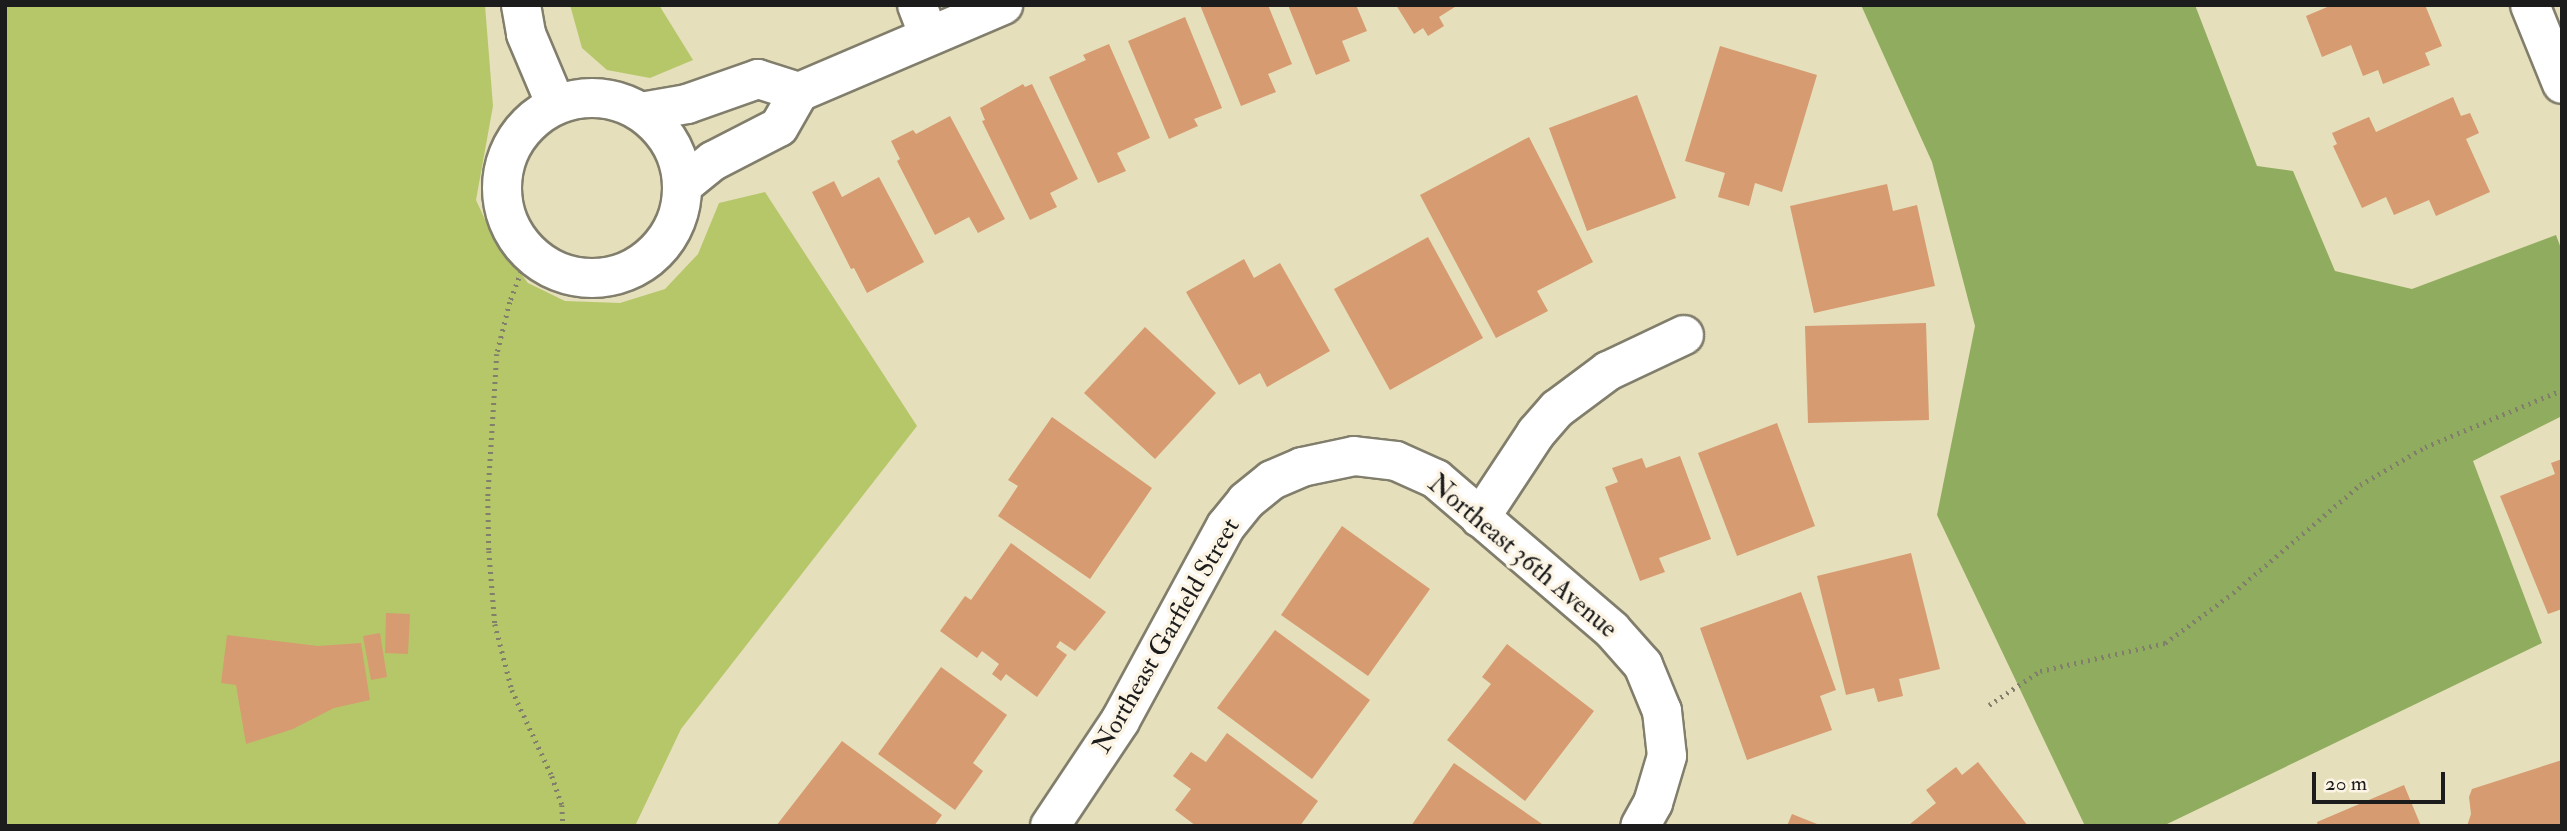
<!DOCTYPE html>
<style>
body{margin:0}
#map{position:relative;width:2567px;height:831px;overflow:hidden;background:#e6dfbb;font-family:"IM FELL Double Pica",serif}
div>[style]{position:absolute}
.green>*{inset:0;background:#b6c76a}
.forest>*{inset:0;background:#90ac5e}
.building>*{inset:0;background:#d69b70}
.path>*{height:4.5px;margin-top:-2.25px;transform-origin:0;background:repeating-linear-gradient(90deg,#817e6c 0 2px,transparent 0 7px)}
.roads{filter:drop-shadow(2px 0 #817e6c) drop-shadow(-2px 0 #817e6c) drop-shadow(0 2px #817e6c) drop-shadow(0 -2px #817e6c)}
.minor>*{height:38px;margin:-19px;padding:0 19px;transform-origin:19px;border-radius:19px;background:#fff}
.minor>.ring{margin:-19px;padding:0;box-sizing:content-box;background:none;border:38px solid #fff;border-radius:50%}
span{translate:-50% -50%;white-space:nowrap;text-align:center;line-height:1.15;-webkit-text-stroke:7px #fcf5e5;paint-order:stroke}
.street-label{font-size:26px;color:#1c1c1c}
.frame{position:absolute;inset:0;border:7px solid #1c1c1c;pointer-events:none}
.scale{position:absolute;left:2312px;top:772px;width:133px;height:32px;box-sizing:border-box;border:4px solid #1c1c1c;border-top:0;padding-left:9px;font-size:21px;line-height:24px;white-space:nowrap;color:#1c1c1c;-webkit-text-stroke:5px #fcf5e5;paint-order:stroke}
</style>
<div id="map">
<div class="green">
<i style="clip-path:polygon(5px 5px,485px 5px,493px 106px,476px 200px,494px 239px,528px 283px,565px 301px,620px 303px,665px 289px,698px 254px,719px 203px,765px 192px,917px 426px,681px 729px,635px 826px,5px 826px)"></i>
<i style="clip-path:polygon(570px 5px,659px 5px,693px 60px,650px 78px,607px 70px,582px 48px)"></i>
</div>
<div class="forest">
<i style="clip-path:polygon(1861px 5px,2195px 5px,2257px 166px,2293px 171px,2335px 271px,2412px 289px,2556px 235px,2562px 251px,2562px 416px,2473px 461px,2542px 643px,2163px 826px,2085px 826px,1937px 515px,1975px 326px,1932px 162px)"></i>
</div>
<div class="building">
<i style="clip-path:polygon(1200px 5px,1268px 5px,1292px 64px,1268px 74px,1276px 92px,1241px 106px)"></i>
<i style="clip-path:polygon(1288px 5px,1356px 5px,1367px 31px,1342px 41px,1350px 61px,1316px 75px)"></i>
<i style="clip-path:polygon(1396px 5px,1458px 5px,1439px 17px,1444px 26px,1428px 36px,1423px 28px,1414px 34px)"></i>
<i style="clip-path:polygon(2332px 5px,2425px 5px,2442px 46px,2425px 53px,2430px 65px,2383px 84px,2378px 70px,2363px 76px,2351px 45px,2322px 57px,2306px 16px)"></i>
<i style="clip-path:polygon(1185px 17px,1222px 108px,1194px 119px,1198px 126px,1169px 139px,1128px 41px)"></i>
<i style="clip-path:polygon(1109px 44px,1150px 138px,1117px 153px,1126px 171px,1098px 183px,1049px 77px,1086px 60px,1083px 55px)"></i>
<i style="clip-path:polygon(1720px 46px,1817px 75px,1782px 192px,1755px 183px,1749px 206px,1718px 197px,1725px 173px,1685px 161px)"></i>
<i style="clip-path:polygon(1023px 84px,1025px 87px,1032px 84px,1078px 179px,1050px 193px,1057px 207px,1030px 220px,982px 121px,985px 120px,980px 108px)"></i>
<i style="clip-path:polygon(1637px 95px,1676px 198px,1587px 231px,1549px 128px)"></i>
<i style="clip-path:polygon(2453px 97px,2461px 116px,2470px 113px,2479px 133px,2466px 139px,2490px 192px,2436px 216px,2429px 200px,2394px 215px,2386px 197px,2362px 208px,2333px 146px,2337px 144px,2332px 133px,2369px 117px,2376px 132px)"></i>
<i style="clip-path:polygon(950px 116px,1005px 219px,978px 233px,969px 217px,935px 235px,897px 161px,900px 159px,891px 141px,913px 130px,916px 134px)"></i>
<i style="clip-path:polygon(1529px 137px,1593px 262px,1537px 291px,1548px 311px,1496px 338px,1420px 195px)"></i>
<i style="clip-path:polygon(879px 177px,924px 262px,867px 293px,854px 268px,851px 269px,812px 192px,834px 181px,842px 197px)"></i>
<i style="clip-path:polygon(1887px 184px,1893px 211px,1917px 205px,1935px 286px,1814px 313px,1790px 206px)"></i>
<i style="clip-path:polygon(1428px 237px,1483px 338px,1390px 390px,1334px 289px)"></i>
<i style="clip-path:polygon(1244px 259px,1254px 278px,1280px 263px,1330px 351px,1267px 387px,1260px 373px,1239px 385px,1186px 292px)"></i>
<i style="clip-path:polygon(1926px 323px,1929px 420px,1808px 423px,1805px 326px)"></i>
<i style="clip-path:polygon(1145px 327px,1216px 393px,1155px 459px,1084px 393px)"></i>
<i style="clip-path:polygon(1052px 417px,1152px 488px,1090px 579px,998px 516px,1018px 486px,1008px 480px)"></i>
<i style="clip-path:polygon(1777px 423px,1815px 526px,1737px 556px,1698px 453px)"></i>
<i style="clip-path:polygon(1680px 456px,1711px 539px,1659px 558px,1665px 572px,1640px 581px,1605px 487px,1618px 482px,1612px 468px,1642px 458px,1646px 468px)"></i>
<i style="clip-path:polygon(2562px 459px,2562px 609px,2548px 614px,2500px 496px,2555px 474px,2551px 463px)"></i>
<i style="clip-path:polygon(1342px 526px,1430px 589px,1368px 676px,1281px 615px)"></i>
<i style="clip-path:polygon(1011px 543px,1106px 612px,1075px 651px,1060px 641px,1056px 647px,1067px 655px,1037px 697px,1006px 674px,1001px 681px,992px 674px,999px 664px,982px 651px,977px 658px,940px 631px,965px 596px,971px 600px)"></i>
<i style="clip-path:polygon(1911px 553px,1940px 669px,1899px 679px,1903px 696px,1878px 702px,1874px 688px,1846px 695px,1817px 576px)"></i>
<i style="clip-path:polygon(1801px 592px,1836px 690px,1820px 696px,1832px 730px,1747px 760px,1700px 628px)"></i>
<i style="clip-path:polygon(386px 613px,410px 614px,408px 654px,385px 653px)"></i>
<i style="clip-path:polygon(1275px 630px,1370px 700px,1312px 779px,1217px 708px)"></i>
<i style="clip-path:polygon(380px 633px,387px 677px,371px 680px,363px 636px)"></i>
<i style="clip-path:polygon(227px 635px,318px 646px,361px 643px,370px 700px,334px 708px,293px 729px,246px 744px,236px 685px,221px 683px)"></i>
<i style="clip-path:polygon(1507px 644px,1594px 711px,1525px 801px,1447px 740px,1491px 684px,1482px 677px)"></i>
<i style="clip-path:polygon(941px 667px,1007px 715px,973px 763px,983px 771px,955px 810px,878px 754px)"></i>
<i style="clip-path:polygon(1227px 733px,1318px 801px,1300px 826px,1196px 826px,1175px 810px,1191px 789px,1173px 776px,1191px 752px,1206px 762px)"></i>
<i style="clip-path:polygon(842px 741px,942px 815px,934px 826px,776px 826px)"></i>
<i style="clip-path:polygon(2562px 760px,2562px 826px,2467px 826px,2471px 814px,2469px 797px,2472px 789px)"></i>
<i style="clip-path:polygon(1978px 762px,2028px 826px,1912px 826px,1910px 824px,1936px 803px,1926px 790px,1956px 767px,1962px 775px)"></i>
<i style="clip-path:polygon(1454px 763px,1545px 826px,1411px 826px)"></i>
<i style="clip-path:polygon(2404px 785px,2421px 826px,2318px 826px,2317px 822px)"></i>
<i style="clip-path:polygon(1792px 814px,1822px 826px,1787px 826px)"></i>
</div>
<div class="path">
<i style="left:529px;top:252px;width:53px;rotate:110.8deg"></i>
<i style="left:510px;top:302px;width:54px;rotate:104deg"></i>
<i style="left:497px;top:354px;width:145px;rotate:93.6deg"></i>
<i style="left:488px;top:499px;width:52px;rotate:88.9deg"></i>
<i style="left:489px;top:551px;width:73px;rotate:85.3deg"></i>
<i style="left:495px;top:624px;width:68px;rotate:75.6deg"></i>
<i style="left:512px;top:690px;width:95px;rotate:65.1deg"></i>
<i style="left:552px;top:776px;width:31px;rotate:71deg"></i>
<i style="left:562px;top:805px;width:21px;rotate:87deg"></i>
<i style="left:1989px;top:705px;width:61px;rotate:-33.7deg"></i>
<i style="left:2040px;top:671px;width:128px;rotate:-12.6deg"></i>
<i style="left:2165px;top:643px;width:84px;rotate:-36.3deg"></i>
<i style="left:2233px;top:593px;width:167px;rotate:-40.4deg"></i>
<i style="left:2360px;top:485px;width:75px;rotate:-30.3deg"></i>
<i style="left:2425px;top:447px;width:148px;rotate:-22.6deg"></i>
</div>
<div class="roads">
<div class="minor">
<i style="left:521px;top:5px;width:29px;rotate:80deg"></i>
<i style="left:526px;top:34px;width:77px;rotate:67.1deg"></i>
<i style="left:917px;top:5px;width:33px;rotate:69deg"></i>
<i style="left:2530px;top:5px;width:85px;rotate:67.9deg"></i>
<i class="ring" style="left:502px;top:98px;width:142px;height:142px"></i>
<i style="left:641px;top:112px;width:47px;rotate:-9.9deg"></i>
<i style="left:687px;top:104px;width:75px;rotate:-19.4deg"></i>
<i style="left:758px;top:79px;width:43px;rotate:17.6deg"></i>
<i style="left:682px;top:186px;width:40px;rotate:-39deg"></i>
<i style="left:713px;top:161px;width:74px;rotate:-27.3deg"></i>
<i style="left:779px;top:127px;width:40px;rotate:-60.3deg"></i>
<i style="left:799px;top:92px;width:222px;rotate:-23.1deg"></i>
<i style="left:1480px;top:518px;width:102px;rotate:-56.6deg"></i>
<i style="left:1536px;top:433px;width:32px;rotate:-49deg"></i>
<i style="left:1557px;top:409px;width:64px;rotate:-36.7deg"></i>
<i style="left:1608px;top:371px;width:84px;rotate:-25.3deg"></i>
<i style="left:1050px;top:826px;width:126px;rotate:-56.3deg"></i>
<i style="left:1120px;top:721px;width:222px;rotate:-61.5deg"></i>
<i style="left:1226px;top:526px;width:32px;rotate:-51deg"></i>
<i style="left:1246px;top:501px;width:33px;rotate:-39deg"></i>
<i style="left:1272px;top:480px;width:33px;rotate:-23deg"></i>
<i style="left:1302px;top:467px;width:53px;rotate:-11.9deg"></i>
<i style="left:1354px;top:456px;width:42px;rotate:6.8deg"></i>
<i style="left:1396px;top:461px;width:44px;rotate:24.2deg"></i>
<i style="left:1436px;top:479px;width:232px;rotate:40.6deg"></i>
<i style="left:1612px;top:630px;width:47px;rotate:48.5deg"></i>
<i style="left:1643px;top:665px;width:50px;rotate:67.6deg"></i>
<i style="left:1662px;top:711px;width:45px;rotate:83.7deg"></i>
<i style="left:1667px;top:756px;width:49px;rotate:106.6deg"></i>
<i style="left:1653px;top:803px;width:26px;rotate:119deg"></i>
</div>
</div>
<div class="street-label">
<span style="left:1522px;top:557px;rotate:40deg">Northeast 36th Avenue</span>
<span style="left:1167px;top:636px;rotate:-60deg">Northeast Garfield Street</span>
</div>
<div class="frame"></div>
<div class="scale">20 m</div>
</div>
